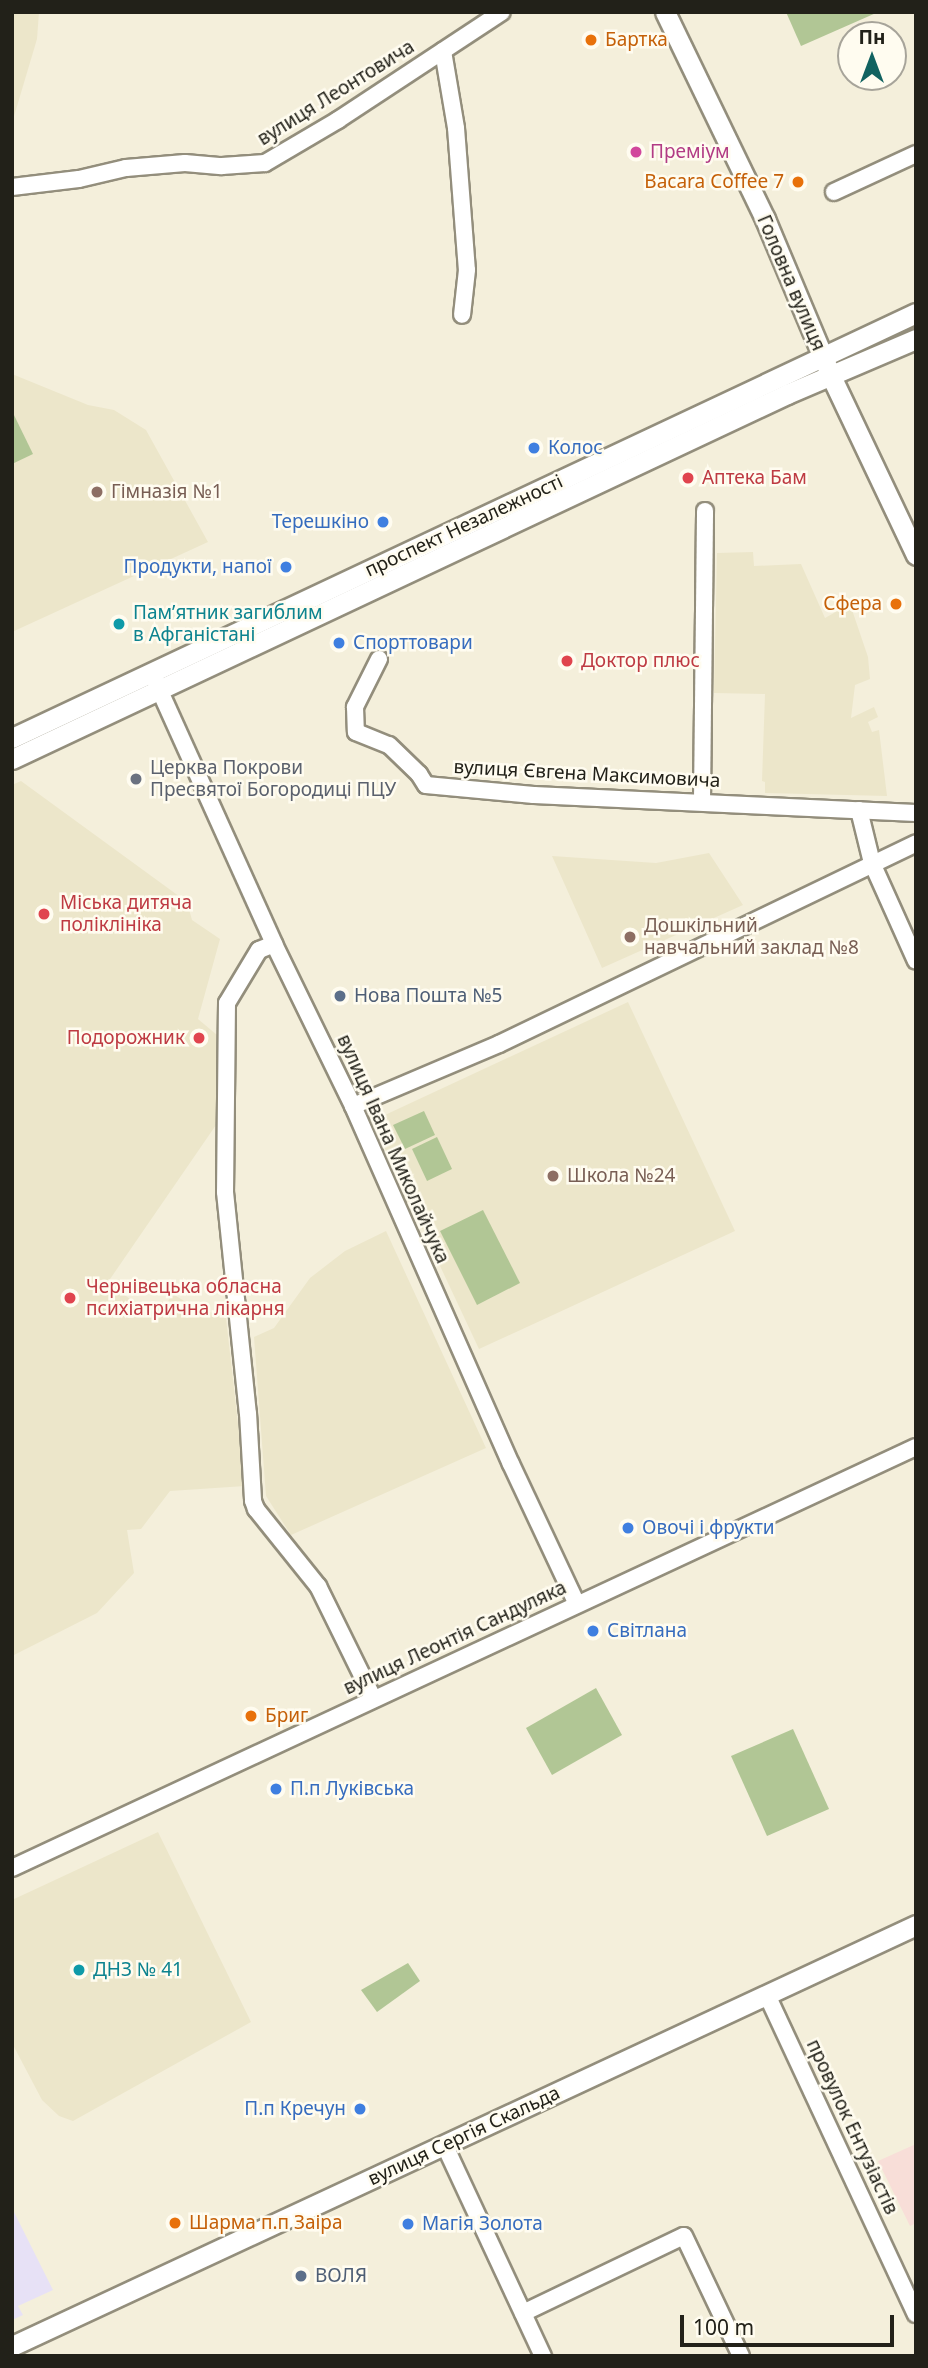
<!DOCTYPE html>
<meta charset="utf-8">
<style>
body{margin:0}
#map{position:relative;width:928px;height:2368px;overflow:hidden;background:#f4efdb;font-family:"Noto Sans",sans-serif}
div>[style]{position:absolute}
.commercial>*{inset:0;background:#e7e1f6}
.industrial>*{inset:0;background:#f8ded8}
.built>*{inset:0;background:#ece6ca}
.green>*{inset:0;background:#b1c695}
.roads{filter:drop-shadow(2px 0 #938e7c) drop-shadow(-2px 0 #938e7c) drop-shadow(0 2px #938e7c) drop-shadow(0 -2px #938e7c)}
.minor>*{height:16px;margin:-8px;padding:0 8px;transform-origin:8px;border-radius:8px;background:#fff}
.major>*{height:19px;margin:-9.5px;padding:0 9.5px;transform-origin:9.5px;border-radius:9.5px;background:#fff}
.dots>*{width:19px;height:19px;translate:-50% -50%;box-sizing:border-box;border:4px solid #fffcf0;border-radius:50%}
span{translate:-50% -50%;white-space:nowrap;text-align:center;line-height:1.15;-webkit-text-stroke:5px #fffcf0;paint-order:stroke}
.food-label{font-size:19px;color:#c56008}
.left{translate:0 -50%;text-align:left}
.right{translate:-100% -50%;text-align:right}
.street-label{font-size:19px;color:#222119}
.hotel-label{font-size:19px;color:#b23c85}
.shop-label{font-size:19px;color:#366cbe}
.health-label{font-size:19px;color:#be3a42}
.education-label{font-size:19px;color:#785e54}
.culture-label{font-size:19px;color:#0d838f}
.worship-label{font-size:19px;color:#5b616d}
.service-label{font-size:19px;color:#4e5e75}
.frame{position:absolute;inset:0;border:14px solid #222119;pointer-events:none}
.north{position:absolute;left:837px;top:21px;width:70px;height:70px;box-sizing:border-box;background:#fffcf0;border:2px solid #a7a49a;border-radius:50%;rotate:0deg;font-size:19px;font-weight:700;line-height:28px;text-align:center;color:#222119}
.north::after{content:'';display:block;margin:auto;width:24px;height:32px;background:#116260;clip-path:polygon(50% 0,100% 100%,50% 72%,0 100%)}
.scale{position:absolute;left:680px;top:2315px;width:214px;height:32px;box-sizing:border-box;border:4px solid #222119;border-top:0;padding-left:9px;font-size:21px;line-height:24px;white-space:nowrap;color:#222119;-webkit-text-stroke:5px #fffcf0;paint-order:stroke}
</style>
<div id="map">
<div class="commercial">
<i style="clip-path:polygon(12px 2208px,53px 2290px,18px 2306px,23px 2315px,12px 2320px)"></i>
</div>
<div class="industrial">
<i style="clip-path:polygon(916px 2144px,916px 2223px,910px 2226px,878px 2161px)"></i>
</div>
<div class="built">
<i style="clip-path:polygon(12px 12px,39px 12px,37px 39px,12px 123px)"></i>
<i style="clip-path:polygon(12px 374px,88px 405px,114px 410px,146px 430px,208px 542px,12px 632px)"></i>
<i style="clip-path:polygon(753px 552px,754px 566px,801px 564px,825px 618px,850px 604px,868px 657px,870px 679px,855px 685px,851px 718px,874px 707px,878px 717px,868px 722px,872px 732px,879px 730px,887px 796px,765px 793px,765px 782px,762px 781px,765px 694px,714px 693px,717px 553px)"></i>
<i style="clip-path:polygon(21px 781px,187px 902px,192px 920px,220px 939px,198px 1019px,217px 1035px,216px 1125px,108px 1282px,148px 1313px,163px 1302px,166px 1304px,173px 1294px,189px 1304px,226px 1318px,245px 1486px,170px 1491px,141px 1529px,127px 1530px,134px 1573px,97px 1613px,12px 1656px,12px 785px)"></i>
<i style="clip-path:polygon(709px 853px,743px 905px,602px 968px,552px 856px,656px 863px)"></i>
<i style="clip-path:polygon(628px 1002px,735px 1231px,479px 1349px,372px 1121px)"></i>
<i style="clip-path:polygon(386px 1231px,486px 1448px,291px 1535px,266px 1496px,254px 1337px,274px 1328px,310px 1278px,345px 1251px)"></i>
<i style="clip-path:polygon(158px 1832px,251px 2022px,73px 2121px,59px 2116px,42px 2100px,12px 2043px,12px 1900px)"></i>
</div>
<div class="green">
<i style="clip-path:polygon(786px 12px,875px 12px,876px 13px,801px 46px)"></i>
<i style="clip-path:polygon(13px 413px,33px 454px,12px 464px,12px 414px)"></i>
<i style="clip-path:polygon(424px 1111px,435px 1135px,405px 1149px,393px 1125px)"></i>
<i style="clip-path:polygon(437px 1137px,452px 1169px,427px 1181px,412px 1149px)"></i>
<i style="clip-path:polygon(483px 1210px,520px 1283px,477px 1305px,440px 1231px)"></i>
<i style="clip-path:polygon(596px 1688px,622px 1735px,552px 1775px,526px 1728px)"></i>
<i style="clip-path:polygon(793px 1729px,829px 1809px,767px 1836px,731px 1756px)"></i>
<i style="clip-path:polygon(408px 1963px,420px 1981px,377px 2012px,361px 1990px)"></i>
</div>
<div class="roads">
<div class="minor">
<i style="left:443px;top:51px;width:78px;rotate:80.4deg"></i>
<i style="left:456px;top:128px;width:142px;rotate:85.6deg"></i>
<i style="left:467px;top:270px;width:45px;rotate:96.3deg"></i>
<i style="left:12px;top:187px;width:67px;rotate:-6.8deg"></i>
<i style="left:79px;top:179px;width:48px;rotate:-13.2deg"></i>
<i style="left:126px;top:168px;width:59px;rotate:-4.8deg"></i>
<i style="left:185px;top:163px;width:37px;rotate:5deg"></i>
<i style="left:222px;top:166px;width:43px;rotate:-4deg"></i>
<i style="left:265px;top:163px;width:85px;rotate:-30.5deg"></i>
<i style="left:338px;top:120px;width:196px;rotate:-33.4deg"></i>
<i style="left:834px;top:192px;width:90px;rotate:-24.9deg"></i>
<i style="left:379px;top:659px;width:54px;rotate:116.6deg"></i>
<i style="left:355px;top:707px;width:25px;rotate:88deg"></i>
<i style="left:356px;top:732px;width:35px;rotate:22deg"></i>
<i style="left:389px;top:745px;width:42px;rotate:44deg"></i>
<i style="left:419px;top:774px;width:13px;rotate:58deg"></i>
<i style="left:426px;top:785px;width:108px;rotate:5.3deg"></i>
<i style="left:534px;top:795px;width:382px;rotate:2.7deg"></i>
<i style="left:155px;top:680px;width:290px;rotate:65.7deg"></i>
<i style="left:274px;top:944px;width:180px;rotate:64deg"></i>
<i style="left:353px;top:1106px;width:391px;rotate:66.2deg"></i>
<i style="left:511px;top:1464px;width:155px;rotate:64.8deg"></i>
<i style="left:702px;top:801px;width:290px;rotate:-89.4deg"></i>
<i style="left:859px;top:810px;width:55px;rotate:76.2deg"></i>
<i style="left:872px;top:863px;width:107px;rotate:65.8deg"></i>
<i style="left:274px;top:944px;width:16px;rotate:158deg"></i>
<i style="left:259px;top:950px;width:62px;rotate:121.1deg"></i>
<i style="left:227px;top:1003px;width:189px;rotate:90.6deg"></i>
<i style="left:225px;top:1192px;width:222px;rotate:84.1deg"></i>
<i style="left:248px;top:1413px;width:88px;rotate:86.7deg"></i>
<i style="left:253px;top:1501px;width:9px;rotate:69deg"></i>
<i style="left:256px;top:1509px;width:99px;rotate:51.2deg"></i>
<i style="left:318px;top:1586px;width:125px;rotate:63.8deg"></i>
<i style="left:353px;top:1106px;width:159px;rotate:-23deg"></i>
<i style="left:499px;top:1044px;width:463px;rotate:-25.7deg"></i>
<i style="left:12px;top:1868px;width:997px;rotate:-24.97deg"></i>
<i style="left:767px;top:1995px;width:352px;rotate:65deg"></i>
<i style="left:445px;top:2146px;width:232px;rotate:65deg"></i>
<i style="left:523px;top:2313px;width:178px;rotate:-25.6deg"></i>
<i style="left:684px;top:2236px;width:133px;rotate:64.6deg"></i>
</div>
<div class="major">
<i style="left:665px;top:12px;width:230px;rotate:64.2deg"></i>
<i style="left:765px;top:219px;width:170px;rotate:67.2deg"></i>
<i style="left:831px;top:376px;width:198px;rotate:64.6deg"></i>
<i style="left:12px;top:738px;width:999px;rotate:-25.18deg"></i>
<i style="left:12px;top:759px;width:857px;rotate:-25.22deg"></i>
<i style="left:787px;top:394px;width:140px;rotate:-23.1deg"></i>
<i style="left:12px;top:2346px;width:997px;rotate:-24.97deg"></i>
</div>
</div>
<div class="dots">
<i style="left:591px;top:40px;background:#e8710a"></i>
<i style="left:636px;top:152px;background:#d1479c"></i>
<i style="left:798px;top:182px;background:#e8710a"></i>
<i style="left:534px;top:448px;background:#3f7fe0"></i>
<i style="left:688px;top:478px;background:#e0444e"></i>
<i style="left:97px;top:492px;background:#8d6e63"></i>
<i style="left:383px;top:522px;background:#3f7fe0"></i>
<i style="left:286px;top:567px;background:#3f7fe0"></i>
<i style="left:896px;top:604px;background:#e8710a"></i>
<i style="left:119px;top:624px;background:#0f9aa8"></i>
<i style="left:339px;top:643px;background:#3f7fe0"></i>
<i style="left:567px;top:661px;background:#e0444e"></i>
<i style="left:136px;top:779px;background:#6b7280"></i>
<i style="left:44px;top:914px;background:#e0444e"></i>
<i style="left:630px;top:937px;background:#8d6e63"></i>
<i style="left:340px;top:996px;background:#5c6f8a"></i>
<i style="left:199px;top:1038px;background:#e0444e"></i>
<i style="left:553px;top:1176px;background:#8d6e63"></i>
<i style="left:70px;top:1298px;background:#e0444e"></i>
<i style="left:628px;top:1528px;background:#3f7fe0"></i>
<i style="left:593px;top:1631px;background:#3f7fe0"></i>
<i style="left:251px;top:1716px;background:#e8710a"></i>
<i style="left:276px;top:1789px;background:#3f7fe0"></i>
<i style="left:79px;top:1970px;background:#0f9aa8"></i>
<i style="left:360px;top:2109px;background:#3f7fe0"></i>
<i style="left:175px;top:2223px;background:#e8710a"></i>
<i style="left:408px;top:2224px;background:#3f7fe0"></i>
<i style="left:301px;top:2276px;background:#5c6f8a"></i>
</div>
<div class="food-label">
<span class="left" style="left:605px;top:40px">Бартка</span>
<span class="right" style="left:784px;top:182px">Bacara Coffee 7</span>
<span class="right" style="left:882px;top:604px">Сфера</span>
<span class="left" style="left:265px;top:1716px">Бриг</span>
<span class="left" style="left:189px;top:2223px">Шарма п.п Заіра</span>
</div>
<div class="street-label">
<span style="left:336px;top:93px;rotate:-32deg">вулиця Леонтовича</span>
<span style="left:791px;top:283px;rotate:67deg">Головна вулиця</span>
<span style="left:464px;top:526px;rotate:-25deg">проспект Незалежності</span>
<span style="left:587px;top:774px;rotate:3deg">вулиця Євгена Максимовича</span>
<span style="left:393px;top:1149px;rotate:66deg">вулиця Івана Миколайчука</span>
<span style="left:455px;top:1638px;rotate:-25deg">вулиця Леонтія Сандуляка</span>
<span style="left:852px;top:2127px;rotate:65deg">провулок Ентузіастів</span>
<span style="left:464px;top:2136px;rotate:-25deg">вулиця Сергія Скальда</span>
</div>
<div class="hotel-label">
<span class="left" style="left:650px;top:152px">Преміум</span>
</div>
<div class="shop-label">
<span class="left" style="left:548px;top:448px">Колос</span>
<span class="right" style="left:369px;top:522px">Терешкіно</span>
<span class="right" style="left:272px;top:567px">Продукти, напої</span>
<span class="left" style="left:353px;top:643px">Спорттовари</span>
<span class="left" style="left:642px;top:1528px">Овочі і фрукти</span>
<span class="left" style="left:607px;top:1631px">Світлана</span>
<span class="left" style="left:290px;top:1789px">П.п Луківська</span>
<span class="right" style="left:346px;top:2109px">П.п Кречун</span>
<span class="left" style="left:422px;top:2224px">Магія Золота</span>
</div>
<div class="health-label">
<span class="left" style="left:702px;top:478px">Аптека Бам</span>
<span class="left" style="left:581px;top:661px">Доктор плюс</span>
<span class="left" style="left:60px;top:914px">Міська дитяча<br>поліклініка</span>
<span class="right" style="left:185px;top:1038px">Подорожник</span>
<span class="left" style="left:86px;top:1298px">Чернівецька обласна<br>психіатрична лікарня</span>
</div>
<div class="education-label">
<span class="left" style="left:111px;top:492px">Гімназія №1</span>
<span class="left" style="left:644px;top:937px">Дошкільний<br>навчальний заклад №8</span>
<span class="left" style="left:567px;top:1176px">Школа №24</span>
</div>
<div class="culture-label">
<span class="left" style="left:133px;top:624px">Пам’ятник загиблим<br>в Афганістані</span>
<span class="left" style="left:93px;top:1970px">ДНЗ № 41</span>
</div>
<div class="worship-label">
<span class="left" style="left:150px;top:779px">Церква Покрови<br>Пресвятої Богородиці ПЦУ</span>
</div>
<div class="service-label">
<span class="left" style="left:354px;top:996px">Нова Пошта №5</span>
<span class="left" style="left:315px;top:2276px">ВОЛЯ</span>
</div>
<div class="frame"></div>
<div class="north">Пн</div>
<div class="scale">100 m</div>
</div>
